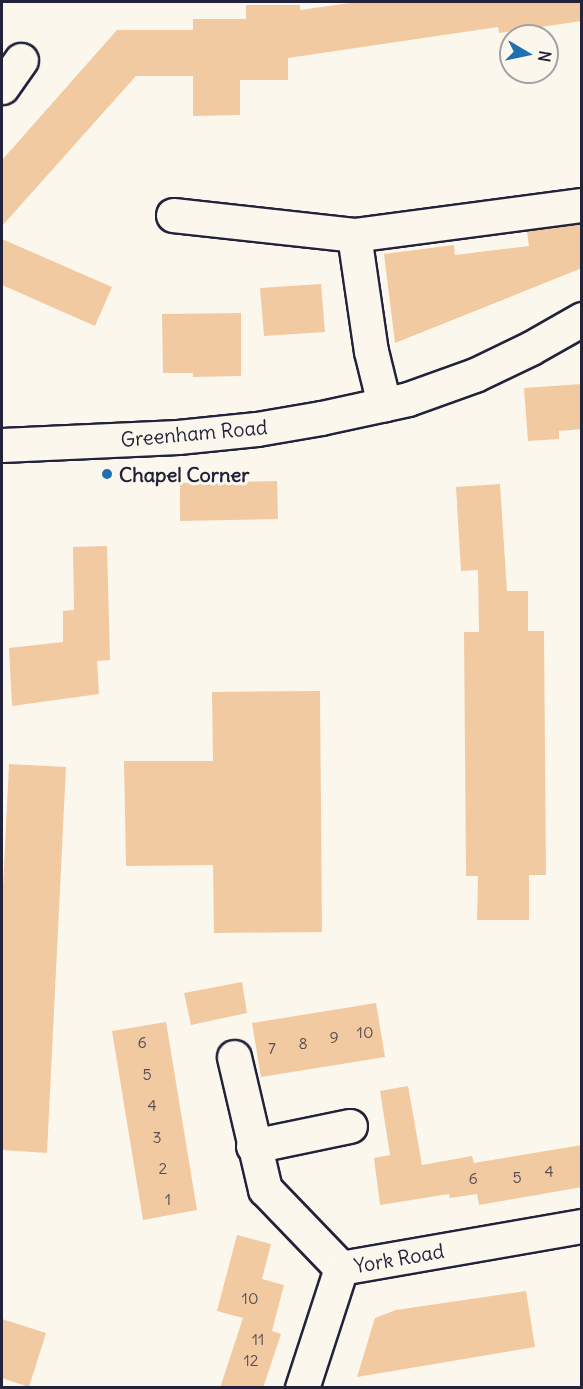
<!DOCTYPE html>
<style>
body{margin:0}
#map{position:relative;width:583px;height:1389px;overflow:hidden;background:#fbf7ec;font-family:Delius,sans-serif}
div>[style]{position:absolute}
.building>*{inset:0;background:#f2caa1}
.roads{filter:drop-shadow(2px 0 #22223b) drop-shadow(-2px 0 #22223b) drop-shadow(0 2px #22223b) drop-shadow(0 -2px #22223b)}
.minor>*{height:33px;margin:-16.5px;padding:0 16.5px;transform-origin:16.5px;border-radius:16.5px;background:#fbf7ec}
.dots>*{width:16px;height:16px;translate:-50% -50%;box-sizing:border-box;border:3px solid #fbf7ec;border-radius:50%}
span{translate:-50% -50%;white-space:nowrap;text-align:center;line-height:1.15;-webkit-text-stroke:6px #fbf7ec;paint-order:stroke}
.number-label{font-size:16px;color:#564c54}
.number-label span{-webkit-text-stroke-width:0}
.street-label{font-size:20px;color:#22223b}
.poi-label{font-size:20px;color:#22223b;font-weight:700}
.left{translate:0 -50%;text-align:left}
.frame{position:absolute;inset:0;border:3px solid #22223b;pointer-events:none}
.north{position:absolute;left:499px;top:24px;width:60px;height:60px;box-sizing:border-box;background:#fbf7ec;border:2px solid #a4a2a5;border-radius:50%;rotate:99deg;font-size:16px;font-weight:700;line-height:24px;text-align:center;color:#22223b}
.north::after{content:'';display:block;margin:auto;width:21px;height:27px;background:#1f6fb2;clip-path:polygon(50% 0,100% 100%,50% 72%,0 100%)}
</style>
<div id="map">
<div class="building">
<i style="clip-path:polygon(357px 2px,582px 2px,582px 21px,499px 33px,498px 27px,288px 58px,288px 80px,240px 80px,240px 115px,193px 116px,193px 76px,136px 76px,2px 226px,2px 160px,117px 30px,193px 30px,193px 19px,246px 19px,246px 5px,300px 5px,300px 10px)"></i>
<i style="clip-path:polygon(582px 224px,582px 268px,395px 343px,384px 254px,454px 245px,455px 255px,529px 246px,527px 231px)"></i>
<i style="clip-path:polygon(2px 239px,112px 287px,95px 326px,2px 285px)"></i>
<i style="clip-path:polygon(321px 284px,325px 332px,264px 336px,260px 288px)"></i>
<i style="clip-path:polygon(241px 313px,241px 376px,193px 377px,193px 373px,163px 373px,162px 314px)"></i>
<i style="clip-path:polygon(582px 384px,582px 429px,559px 431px,559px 439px,528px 441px,524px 388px)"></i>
<i style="clip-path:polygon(277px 481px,278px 519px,180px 521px,180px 483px)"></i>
<i style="clip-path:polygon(500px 484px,507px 591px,528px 591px,528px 631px,544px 631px,546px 875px,529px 875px,529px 920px,477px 920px,478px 876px,466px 876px,464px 632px,479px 632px,478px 570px,461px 571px,456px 487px)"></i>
<i style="clip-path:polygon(107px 546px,110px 660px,97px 661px,99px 694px,12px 706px,9px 648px,63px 642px,63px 611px,74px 610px,73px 547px)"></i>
<i style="clip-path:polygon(320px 691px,322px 932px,214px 933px,213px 865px,126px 866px,124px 761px,213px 761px,212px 692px)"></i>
<i style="clip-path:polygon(9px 764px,66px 767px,47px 1153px,2px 1150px,2px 907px)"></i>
<i style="clip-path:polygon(242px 982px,247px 1013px,191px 1025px,184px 993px)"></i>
<i style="clip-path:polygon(376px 1003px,385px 1057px,261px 1077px,252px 1023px)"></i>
<i style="clip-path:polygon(166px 1022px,197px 1210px,143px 1220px,112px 1031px)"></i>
<i style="clip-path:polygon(408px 1086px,422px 1165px,472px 1156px,474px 1163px,582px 1145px,582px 1187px,479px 1205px,477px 1194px,450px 1198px,449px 1194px,380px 1205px,374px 1158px,390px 1155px,380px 1091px)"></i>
<i style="clip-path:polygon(237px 1235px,271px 1244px,262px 1279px,284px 1285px,272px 1331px,281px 1334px,263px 1388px,220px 1388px,243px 1318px,217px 1311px)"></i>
<i style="clip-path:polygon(526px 1291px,535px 1347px,357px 1377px,375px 1318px,396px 1310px)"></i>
<i style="clip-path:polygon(2px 1319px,46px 1333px,29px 1387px,2px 1378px)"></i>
</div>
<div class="roads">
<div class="minor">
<i style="left:2px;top:87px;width:33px;rotate:-55deg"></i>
<i style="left:173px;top:215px;width:182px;rotate:6.3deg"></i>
<i style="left:354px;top:235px;width:230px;rotate:-7.5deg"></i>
<i style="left:354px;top:235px;width:117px;rotate:81.7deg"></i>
<i style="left:371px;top:351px;width:55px;rotate:76.2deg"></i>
<i style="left:2px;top:445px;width:176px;rotate:-2.6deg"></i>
<i style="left:178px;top:437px;width:79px;rotate:-5.8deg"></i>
<i style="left:257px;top:429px;width:65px;rotate:-9.8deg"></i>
<i style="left:321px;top:418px;width:89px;rotate:-12.3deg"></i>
<i style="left:408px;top:399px;width:71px;rotate:-19.7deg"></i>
<i style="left:475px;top:375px;width:62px;rotate:-25.7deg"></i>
<i style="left:531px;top:348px;width:59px;rotate:-29.6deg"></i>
<i style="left:234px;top:1057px;width:136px;rotate:76.8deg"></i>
<i style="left:265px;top:1189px;width:110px;rotate:46.1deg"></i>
<i style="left:253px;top:1146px;width:99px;rotate:-11.7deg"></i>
<i style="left:341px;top:1268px;width:245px;rotate:-9.9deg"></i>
<i style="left:302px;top:1388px;width:126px;rotate:-72deg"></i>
</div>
</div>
<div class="dots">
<i style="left:107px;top:474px;background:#1f6fb2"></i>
</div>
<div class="number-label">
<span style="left:365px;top:1032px">10</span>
<span style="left:334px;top:1037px">9</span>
<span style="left:142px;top:1042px">6</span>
<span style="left:303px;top:1043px">8</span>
<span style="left:272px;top:1048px">7</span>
<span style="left:147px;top:1074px">5</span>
<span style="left:152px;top:1105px">4</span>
<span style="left:157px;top:1137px">3</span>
<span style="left:163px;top:1168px">2</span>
<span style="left:549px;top:1171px">4</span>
<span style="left:517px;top:1177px">5</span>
<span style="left:473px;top:1178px">6</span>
<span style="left:168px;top:1199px">1</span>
<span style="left:250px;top:1298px">10</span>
<span style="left:258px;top:1339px">11</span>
<span style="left:251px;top:1360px">12</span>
</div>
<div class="street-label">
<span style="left:194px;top:433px;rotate:-5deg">Greenham Road</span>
<span style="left:399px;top:1258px;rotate:-10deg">York Road</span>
</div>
<div class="poi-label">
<span class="left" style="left:119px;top:474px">Chapel Corner</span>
</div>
<div class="frame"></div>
<div class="north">N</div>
</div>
